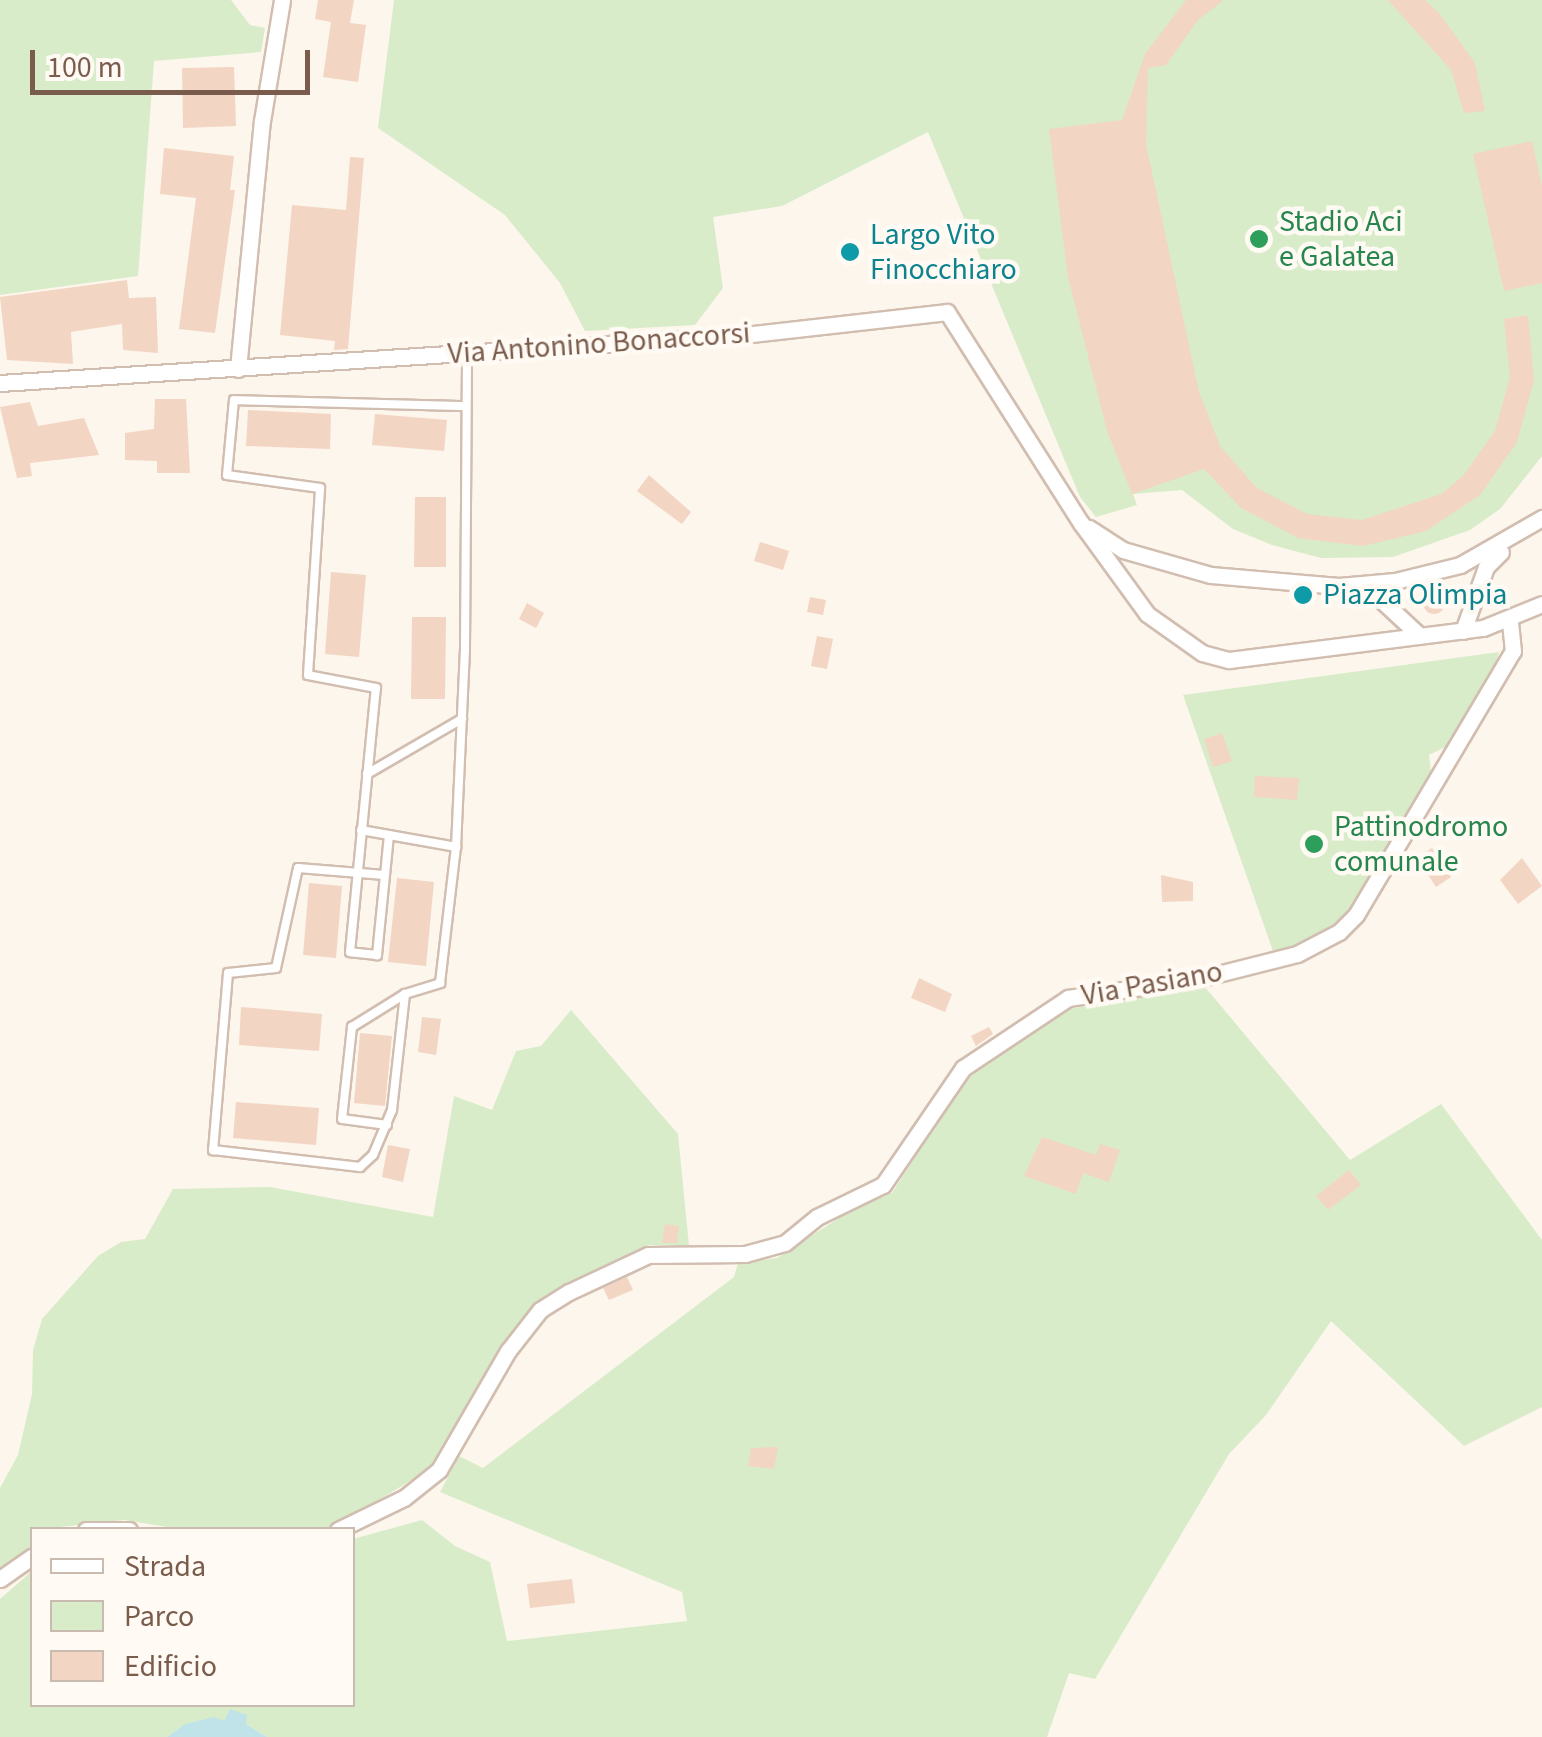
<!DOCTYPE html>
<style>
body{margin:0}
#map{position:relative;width:1542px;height:1737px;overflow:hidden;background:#fdf6ec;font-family:"Source Sans 3",sans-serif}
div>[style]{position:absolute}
.green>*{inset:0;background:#d8ecc9}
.water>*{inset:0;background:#bfe3e8}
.building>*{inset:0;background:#f3d5c3}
.round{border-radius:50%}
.roads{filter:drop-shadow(2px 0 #d1beb0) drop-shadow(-2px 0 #d1beb0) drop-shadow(0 2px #d1beb0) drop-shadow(0 -2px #d1beb0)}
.lane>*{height:8px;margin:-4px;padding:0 4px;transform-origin:4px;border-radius:4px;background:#fff}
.street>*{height:15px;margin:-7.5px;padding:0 7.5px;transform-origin:7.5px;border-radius:7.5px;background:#fff}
.dots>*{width:28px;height:28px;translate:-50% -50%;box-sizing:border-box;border:5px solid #fffaf3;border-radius:50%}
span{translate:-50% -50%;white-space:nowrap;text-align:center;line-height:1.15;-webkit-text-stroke:9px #fffaf3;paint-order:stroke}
.leisure-label{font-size:30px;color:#27864d}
.left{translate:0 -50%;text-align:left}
.culture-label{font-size:30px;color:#0d838f}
.street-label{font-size:30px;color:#7a5c4d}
.legend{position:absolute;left:30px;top:1527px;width:325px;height:180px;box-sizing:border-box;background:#fffaf3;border:2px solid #cabbb1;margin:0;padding:12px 18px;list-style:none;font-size:30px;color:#7a5c4d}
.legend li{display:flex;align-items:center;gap:20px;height:50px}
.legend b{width:50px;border:2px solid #cabbb1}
.scale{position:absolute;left:30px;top:50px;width:280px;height:45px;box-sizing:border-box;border:5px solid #7a5c4d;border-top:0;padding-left:12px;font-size:30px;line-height:35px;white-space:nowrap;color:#7a5c4d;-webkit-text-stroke:8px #fffaf3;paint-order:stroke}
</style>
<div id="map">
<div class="green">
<i style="clip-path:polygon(0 0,231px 0,250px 25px,265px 28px,261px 52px,154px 61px,138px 276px,0 295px)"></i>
<i style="clip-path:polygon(394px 0,1542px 0,1542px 456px,1500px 509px,1470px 530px,1393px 557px,1321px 558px,1272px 545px,1233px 529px,1182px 490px,1133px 494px,1137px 505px,1096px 517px,1080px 497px,928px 132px,782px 206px,713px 217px,723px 288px,695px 325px,585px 331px,560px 283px,505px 215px,378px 128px)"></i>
<i style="clip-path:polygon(1499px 652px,1494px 674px,1449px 745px,1429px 755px,1432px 780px,1348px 917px,1318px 940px,1274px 954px,1183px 695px)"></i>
<i style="clip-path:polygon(1205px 987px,1350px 1160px,1441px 1104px,1542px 1240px,1542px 1407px,1464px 1446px,1331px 1321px,1266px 1415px,1229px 1454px,1095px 1679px,1069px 1673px,1047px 1737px,267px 1737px,246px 1724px,224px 1721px,185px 1724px,167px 1737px,0 1737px,0 1599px,32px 1571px,32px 1704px,352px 1704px,353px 1539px,422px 1520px,455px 1546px,490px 1562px,507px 1641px,687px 1621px,682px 1592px,440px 1492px,459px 1456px,483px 1468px,734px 1277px,738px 1263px,777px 1258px,850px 1211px,892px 1193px,965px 1080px,1068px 1009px)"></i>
<i style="clip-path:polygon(571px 1010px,678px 1134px,689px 1246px,650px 1245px,536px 1307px,436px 1465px,335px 1527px,186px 1530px,124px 1520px,32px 1530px,32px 1552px,0 1574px,0 1488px,18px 1455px,32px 1394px,33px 1350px,42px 1319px,98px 1256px,121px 1242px,145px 1239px,173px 1189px,270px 1187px,433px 1217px,454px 1096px,492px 1110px,516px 1051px,541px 1046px)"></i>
</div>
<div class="water">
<i style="clip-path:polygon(230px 1709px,247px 1715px,246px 1724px,267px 1737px,167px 1737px,185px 1724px,214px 1717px,224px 1721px)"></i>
</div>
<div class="building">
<i style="clip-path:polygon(318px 0,354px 0,350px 23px,366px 25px,358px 82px,323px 77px,331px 22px,315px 19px)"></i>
<i style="clip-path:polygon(1186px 0,1224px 0,1198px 20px,1166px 65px,1148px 68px,1146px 144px,1199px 392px,1220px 446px,1257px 488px,1307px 514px,1362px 520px,1441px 494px,1463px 476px,1495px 431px,1510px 377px,1504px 319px,1528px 315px,1534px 380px,1517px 442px,1480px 495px,1426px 531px,1363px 546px,1298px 538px,1241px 508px,1204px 469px,1132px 494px,1107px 431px,1068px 277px,1049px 129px,1122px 120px,1145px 54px)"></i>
<i style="clip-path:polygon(1388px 0,1425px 0,1439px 13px,1475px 63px,1485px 111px,1464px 113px,1451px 70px)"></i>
<i style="clip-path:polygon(234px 67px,236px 126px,183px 128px,182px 68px)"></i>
<i style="clip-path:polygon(1532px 141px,1542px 186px,1542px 283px,1504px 291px,1473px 154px)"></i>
<i style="clip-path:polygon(164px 148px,234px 156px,230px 190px,235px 190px,215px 333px,179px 329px,196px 198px,160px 194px)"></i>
<i style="clip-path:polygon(350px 157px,364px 158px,348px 349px,334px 350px,335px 341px,280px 335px,292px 205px,346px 210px)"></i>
<i style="clip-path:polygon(127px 280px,129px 298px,156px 297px,158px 353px,123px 350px,122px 324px,71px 332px,73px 364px,7px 360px,0 297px)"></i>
<i style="clip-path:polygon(155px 399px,186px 399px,190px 473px,157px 473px,157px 461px,125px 460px,125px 433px,154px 429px)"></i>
<i style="clip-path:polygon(30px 402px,38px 426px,84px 418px,99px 455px,30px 463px,32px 476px,17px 478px,0 407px)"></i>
<i style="clip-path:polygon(248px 410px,331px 414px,330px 449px,246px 446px)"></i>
<i style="clip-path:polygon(375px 414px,447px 420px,444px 451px,372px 445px)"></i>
<i style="clip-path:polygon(649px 475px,691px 512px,682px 524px,637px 491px)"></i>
<i style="clip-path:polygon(415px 497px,446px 497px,446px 567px,414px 567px)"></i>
<i style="clip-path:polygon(760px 542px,789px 551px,783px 570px,754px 561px)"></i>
<i style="clip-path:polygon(331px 572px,366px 575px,359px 657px,325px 654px)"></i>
<i class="round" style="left:1423px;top:592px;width:22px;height:22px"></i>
<i style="clip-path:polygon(810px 597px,826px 600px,823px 615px,807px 612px)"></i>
<i style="clip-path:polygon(527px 603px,544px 613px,536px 628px,519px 619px)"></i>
<i style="clip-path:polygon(412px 617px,446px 617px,445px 699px,411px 699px)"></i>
<i style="clip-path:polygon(817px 636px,833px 639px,827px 669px,811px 666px)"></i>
<i style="clip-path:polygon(1222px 733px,1232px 761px,1213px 767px,1204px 739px)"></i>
<i style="clip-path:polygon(1255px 776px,1299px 778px,1297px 800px,1254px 797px)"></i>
<i style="clip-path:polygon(1432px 848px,1451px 877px,1436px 887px,1417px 858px)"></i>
<i style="clip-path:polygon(1522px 858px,1542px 886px,1518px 904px,1500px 880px)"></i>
<i style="clip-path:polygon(1161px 875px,1193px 882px,1193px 901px,1162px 902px)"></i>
<i style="clip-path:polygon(397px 878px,434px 882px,426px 966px,388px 962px)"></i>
<i style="clip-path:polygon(309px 883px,342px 886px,336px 958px,303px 955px)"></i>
<i style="clip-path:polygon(919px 978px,952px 994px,945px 1012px,911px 998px)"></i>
<i style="clip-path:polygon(241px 1007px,322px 1014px,319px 1051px,239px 1045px)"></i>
<i style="clip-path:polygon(422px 1017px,441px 1019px,436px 1055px,418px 1052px)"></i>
<i style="clip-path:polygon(989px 1027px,993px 1034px,976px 1046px,971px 1036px)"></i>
<i style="clip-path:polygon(360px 1033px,392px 1036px,385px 1106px,354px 1103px)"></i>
<i style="clip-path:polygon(236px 1102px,319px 1108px,316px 1145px,233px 1138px)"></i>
<i style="clip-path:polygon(1042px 1137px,1096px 1155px,1100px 1144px,1120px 1150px,1109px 1182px,1083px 1173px,1076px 1194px,1024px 1176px)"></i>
<i style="clip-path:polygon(388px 1145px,410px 1149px,403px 1182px,382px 1177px)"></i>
<i style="clip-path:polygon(1349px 1170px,1361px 1185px,1328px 1210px,1316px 1196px)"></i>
<i style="clip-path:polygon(665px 1224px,679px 1226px,677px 1243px,662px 1243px)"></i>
<i style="clip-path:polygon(627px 1277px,633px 1290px,609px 1300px,603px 1288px)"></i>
<i style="clip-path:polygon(778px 1447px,774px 1469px,748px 1466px,751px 1448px)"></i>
<i style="clip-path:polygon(572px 1579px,575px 1603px,530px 1608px,527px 1584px)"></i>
</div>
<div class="roads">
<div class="lane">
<i style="left:367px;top:774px;width:110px;rotate:-30.1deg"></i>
<i style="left:361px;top:830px;width:97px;rotate:10.1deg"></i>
<i style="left:389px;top:835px;width:121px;rotate:95.7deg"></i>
<i style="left:377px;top:955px;width:27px;rotate:-174deg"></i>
<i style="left:350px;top:952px;width:265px;rotate:-84.4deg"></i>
<i style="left:376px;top:688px;width:69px;rotate:-169.2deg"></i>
<i style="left:308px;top:675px;width:187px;rotate:-86.3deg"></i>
<i style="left:320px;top:488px;width:94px;rotate:-172deg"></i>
<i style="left:227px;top:475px;width:75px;rotate:-84.7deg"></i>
<i style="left:234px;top:400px;width:231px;rotate:1.5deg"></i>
<i style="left:384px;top:875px;width:86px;rotate:-175.3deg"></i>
<i style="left:298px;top:868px;width:102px;rotate:102.4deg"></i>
<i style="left:276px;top:968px;width:48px;rotate:174.1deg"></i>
<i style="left:228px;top:973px;width:178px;rotate:94.8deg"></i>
<i style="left:213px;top:1150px;width:148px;rotate:6.6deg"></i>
<i style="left:360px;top:1167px;width:18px;rotate:-43deg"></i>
<i style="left:373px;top:1155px;width:49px;rotate:-67.1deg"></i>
<i style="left:392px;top:1110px;width:117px;rotate:-83.6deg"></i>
<i style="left:405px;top:994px;width:37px;rotate:-17deg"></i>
<i style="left:440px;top:983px;width:137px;rotate:-83.3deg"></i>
<i style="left:456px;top:847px;width:199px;rotate:-87.4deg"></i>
<i style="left:465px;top:648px;width:294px;rotate:-89.6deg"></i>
<i style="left:387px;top:1125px;width:45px;rotate:-172.4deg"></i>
<i style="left:342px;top:1119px;width:93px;rotate:-83.8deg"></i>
<i style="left:352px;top:1027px;width:62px;rotate:-31.9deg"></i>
</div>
<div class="street">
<i style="left:238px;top:369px;width:249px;rotate:-84.5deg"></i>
<i style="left:262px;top:121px;width:123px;rotate:-80.6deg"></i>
<i style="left:0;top:383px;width:745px;rotate:-3.7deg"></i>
<i style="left:743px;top:335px;width:205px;rotate:-6.4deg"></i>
<i style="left:947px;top:312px;width:250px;rotate:57.6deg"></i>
<i style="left:1081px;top:523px;width:112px;rotate:54deg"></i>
<i style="left:1147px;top:614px;width:67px;rotate:35.3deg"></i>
<i style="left:1202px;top:653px;width:28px;rotate:15deg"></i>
<i style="left:1229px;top:660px;width:256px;rotate:-7.2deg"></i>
<i style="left:1483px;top:628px;width:64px;rotate:-22.1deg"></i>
<i style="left:1089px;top:528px;width:40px;rotate:32.9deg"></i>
<i style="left:1123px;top:550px;width:91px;rotate:15.9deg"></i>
<i style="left:1211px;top:575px;width:128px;rotate:4.9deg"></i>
<i style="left:1339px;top:586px;width:56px;rotate:-5.1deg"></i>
<i style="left:1395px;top:581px;width:67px;rotate:-13.8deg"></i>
<i style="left:1460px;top:565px;width:95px;rotate:-29.8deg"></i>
<i style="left:1364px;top:584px;width:76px;rotate:42.9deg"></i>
<i style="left:1463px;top:631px;width:68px;rotate:-70.2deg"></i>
<i style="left:1486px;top:567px;width:21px;rotate:-45deg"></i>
<i style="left:86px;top:1530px;width:43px"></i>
<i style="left:338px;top:1530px;width:73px;rotate:-25.9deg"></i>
<i style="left:404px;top:1498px;width:45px;rotate:-38.7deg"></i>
<i style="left:439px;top:1470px;width:138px;rotate:-59.9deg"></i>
<i style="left:508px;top:1351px;width:52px;rotate:-52deg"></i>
<i style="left:540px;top:1310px;width:34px;rotate:-32deg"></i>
<i style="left:569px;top:1292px;width:87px;rotate:-25.1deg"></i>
<i style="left:648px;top:1255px;width:97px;rotate:-0.6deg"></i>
<i style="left:745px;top:1254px;width:41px;rotate:-15.4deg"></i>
<i style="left:785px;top:1243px;width:41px;rotate:-39.1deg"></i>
<i style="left:817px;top:1217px;width:73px;rotate:-25.9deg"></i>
<i style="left:883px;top:1185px;width:142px;rotate:-55.6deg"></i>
<i style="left:963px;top:1068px;width:126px;rotate:-33.7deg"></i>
<i style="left:1068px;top:998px;width:135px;rotate:-8.5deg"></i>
<i style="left:1202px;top:978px;width:98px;rotate:-14.2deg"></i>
<i style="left:1297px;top:954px;width:47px;rotate:-27.6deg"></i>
<i style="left:1339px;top:932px;width:24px;rotate:-45deg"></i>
<i style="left:1356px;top:915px;width:307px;rotate:-59.3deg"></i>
<i style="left:1513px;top:651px;width:29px;rotate:-96deg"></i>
<i style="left:0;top:1579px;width:39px;rotate:-35deg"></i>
</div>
</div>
<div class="dots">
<i style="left:1259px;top:239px;background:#2e9e5b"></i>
<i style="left:850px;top:252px;background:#0f9aa8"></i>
<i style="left:1303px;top:595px;background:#0f9aa8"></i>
<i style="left:1314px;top:844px;background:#2e9e5b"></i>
</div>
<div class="leisure-label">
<span class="left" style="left:1279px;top:239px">Stadio Aci<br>e Galatea</span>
<span class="left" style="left:1334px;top:844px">Pattinodromo<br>comunale</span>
</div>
<div class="culture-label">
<span class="left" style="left:870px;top:252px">Largo Vito<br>Finocchiaro</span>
<span class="left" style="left:1323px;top:595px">Piazza Olimpia</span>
</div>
<div class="street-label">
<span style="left:599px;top:344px;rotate:-4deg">Via Antonino Bonaccorsi</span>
<span style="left:1152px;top:984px;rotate:-10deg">Via Pasiano</span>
</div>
<ul class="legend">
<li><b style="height:12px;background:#fff"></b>Strada</li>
<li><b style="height:28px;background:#d8ecc9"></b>Parco</li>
<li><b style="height:28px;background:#f3d5c3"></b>Edificio</li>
</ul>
<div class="scale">100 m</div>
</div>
